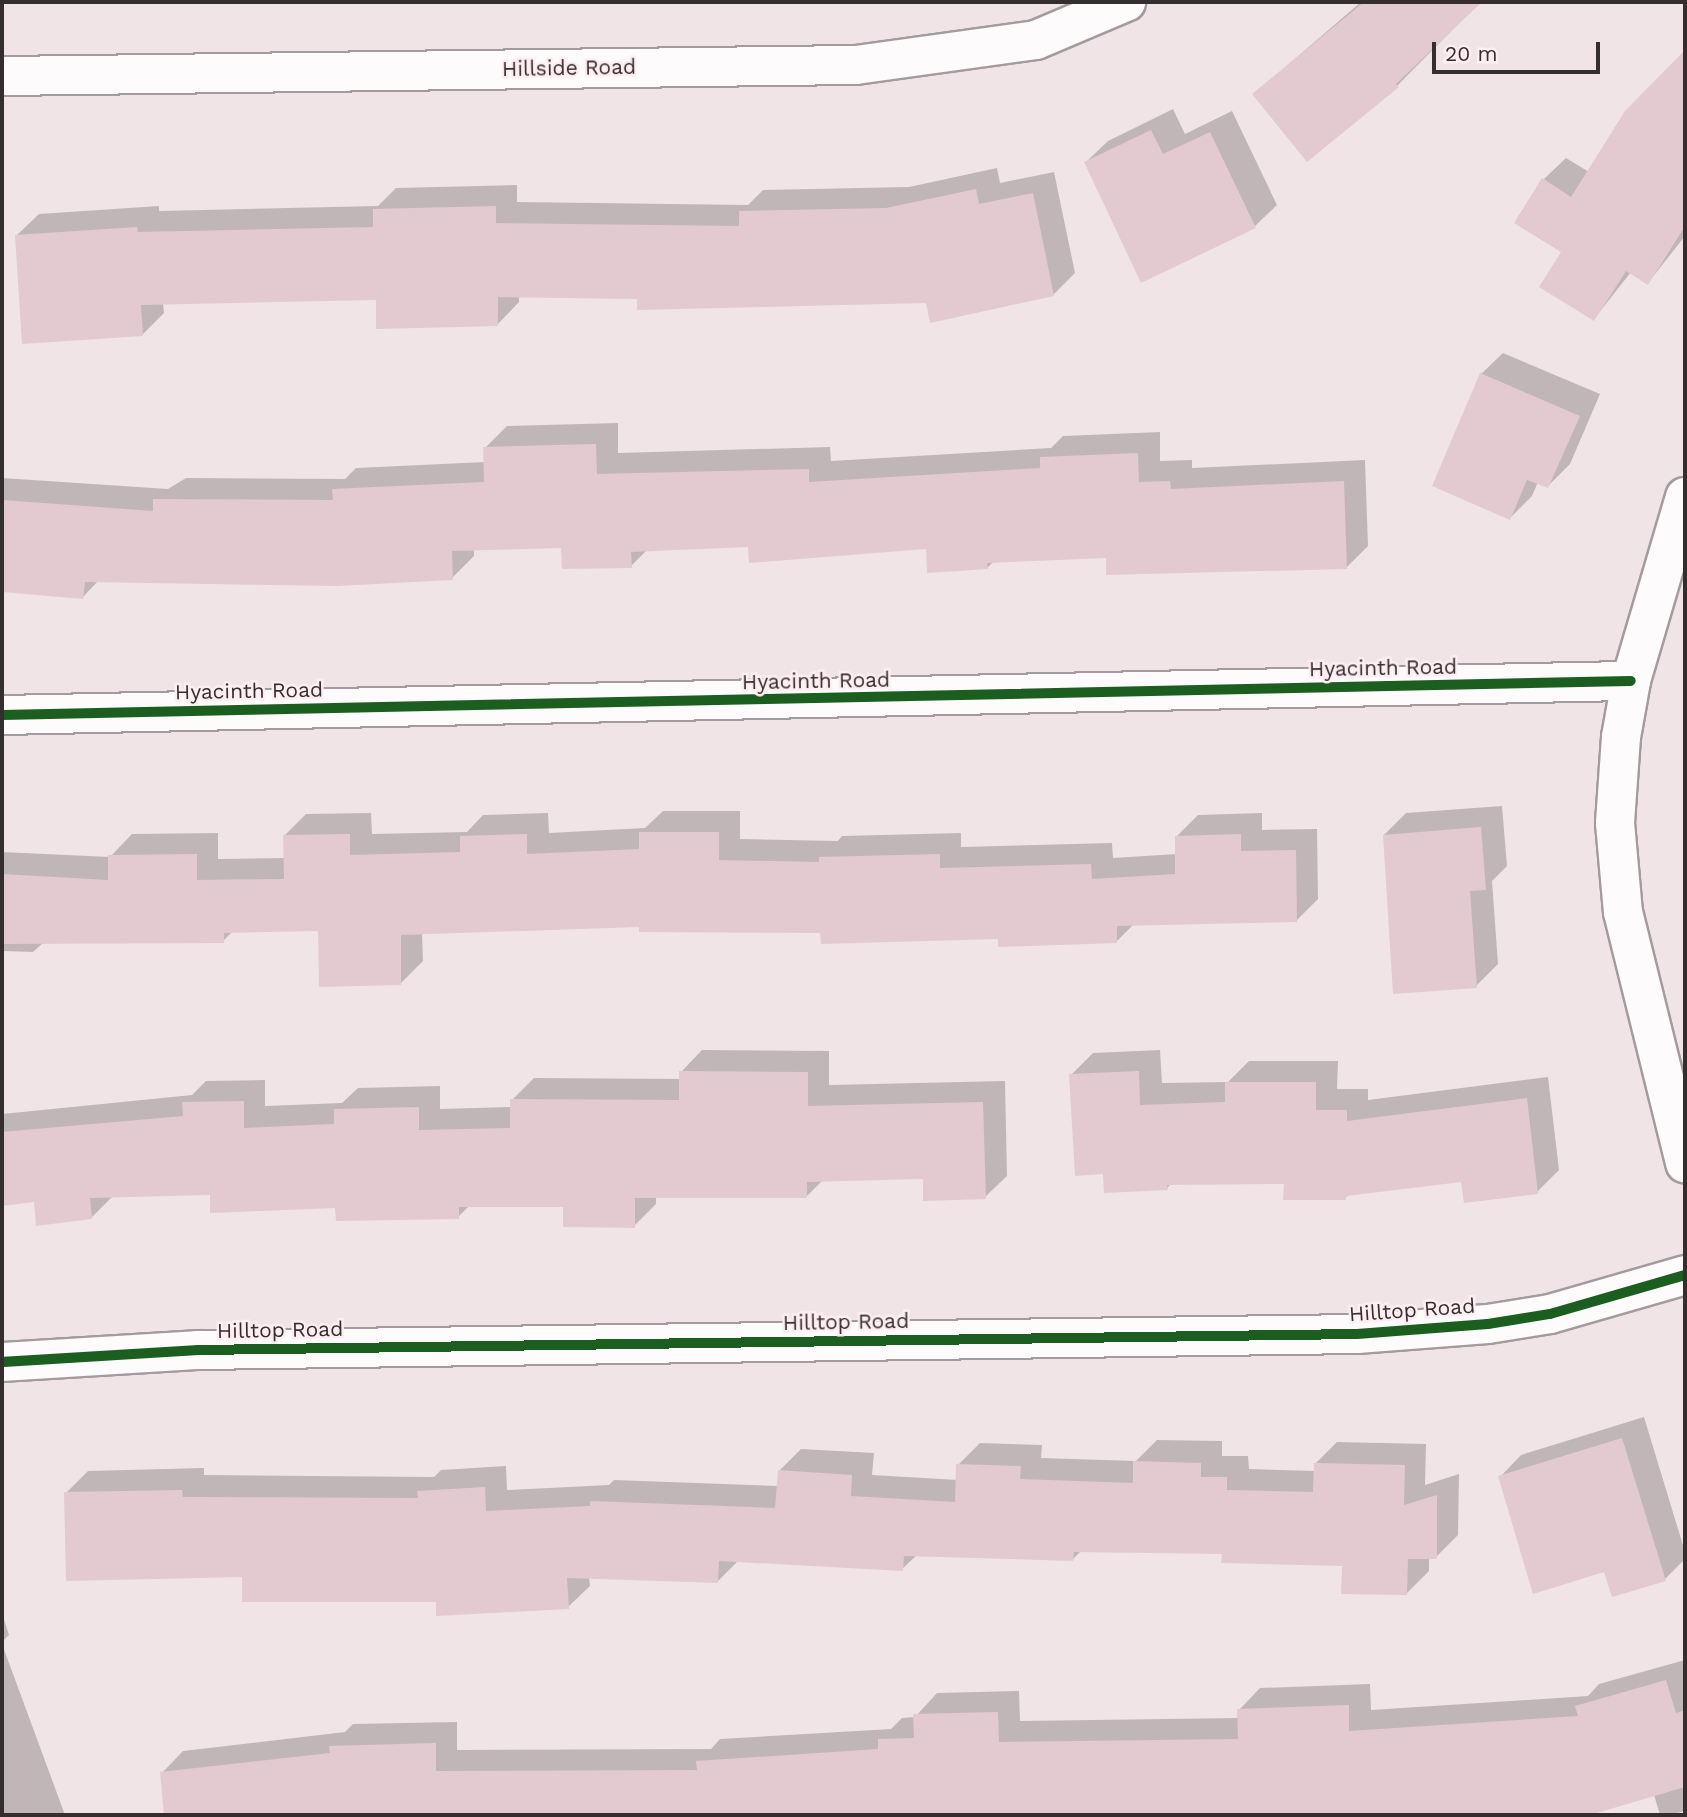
<!DOCTYPE html>
<style>
body{margin:0}
#map{position:relative;width:1687px;height:1817px;overflow:hidden;background:#f0e4e7;font-family:"Work Sans",sans-serif}
div>[style]{position:absolute}
.shadow>*{inset:0;background:#0003}
.building>*{inset:0;background:#e2cad0}
.roads{filter:drop-shadow(2px 0 #a39b9d) drop-shadow(-2px 0 #a39b9d) drop-shadow(0 2px #a39b9d) drop-shadow(0 -2px #a39b9d)}
.street>*{height:38px;margin:-19px;padding:0 19px;transform-origin:19px;border-radius:19px;background:#fdfbfb}
.cycleway>*{height:10px;margin:-5px;padding:0 5px;transform-origin:5px;border-radius:5px;background:#1b5e20}
span{translate:-50% -50%;white-space:nowrap;text-align:center;line-height:1.15;-webkit-text-stroke:5px #ffeef1;paint-order:stroke}
.street-label{font-size:21px;color:#352e2f}
.frame{position:absolute;inset:0;border:4px solid #352e2f;pointer-events:none}
.scale{position:absolute;left:1432px;top:42px;width:168px;height:32px;box-sizing:border-box;border:4px solid #352e2f;border-top:0;padding-left:9px;font-size:21px;line-height:24px;white-space:nowrap;color:#352e2f;-webkit-text-stroke:5px #ffeef1;paint-order:stroke}
</style>
<div id="map">
<div class="shadow">
<i style="clip-path:polygon(1361px 2px,1480px 2px,1397px 86px,1254px 94px)"></i>
<i style="clip-path:polygon(1685px 53px,1685px 236px,1648px 283px,1631px 272px,1594px 319px,1563px 252px,1544px 179px,1566px 158px,1589px 172px,1627px 112px)"></i>
<i style="clip-path:polygon(1173px 109px,1185px 134px,1232px 111px,1277px 205px,1255px 226px,1086px 162px,1108px 141px)"></i>
<i style="clip-path:polygon(997px 168px,1000px 183px,1054px 172px,1075px 273px,1053px 295px,927px 301px,519px 296px,519px 302px,498px 324px,377px 298px,163px 303px,164px 313px,142px 335px,17px 235px,39px 214px,159px 206px,159px 211px,378px 206px,396px 188px,517px 185px,517px 202px,748px 205px,763px 190px,909px 187px)"></i>
<i style="clip-path:polygon(1503px 353px,1600px 394px,1570px 464px,1548px 486px,1538px 482px,1532px 496px,1510px 518px,1481px 374px)"></i>
<i style="clip-path:polygon(618px 423px,618px 453px,830px 447px,831px 461px,1051px 448px,1063px 436px,1160px 432px,1160px 461px,1192px 460px,1192px 468px,1365px 460px,1368px 546px,1346px 568px,1107px 556px,994px 561px,987px 568px,927px 548px,750px 546px,647px 550px,631px 566px,563px 546px,474px 549px,474px 556px,452px 578px,99px 580px,83px 597px,2px 591px,2px 478px,168px 489px,186px 478px,345px 479px,356px 468px,485px 462px,485px 448px,507px 426px)"></i>
<i style="clip-path:polygon(1502px 806px,1507px 866px,1492px 881px,1498px 964px,1476px 986px,1384px 835px,1406px 813px)"></i>
<i style="clip-path:polygon(663px 811px,740px 811px,740px 839px,838px 841px,842px 836px,961px 833px,961px 847px,1112px 843px,1113px 858px,1177px 854px,1176px 837px,1198px 815px,1262px 813px,1262px 830px,1317px 829px,1318px 899px,1296px 921px,1134px 924px,1116px 942px,641px 925px,422px 933px,423px 961px,401px 983px,320px 929px,233px 931px,223px 941px,44px 942px,33px 952px,2px 951px,2px 852px,110px 857px,132px 834px,218px 833px,218px 859px,285px 858px,284px 836px,306px 814px,371px 813px,372px 834px,467px 832px,483px 815px,548px 813px,549px 833px,645px 828px)"></i>
<i style="clip-path:polygon(702px 1050px,829px 1051px,829px 1085px,1005px 1081px,1007px 1176px,985px 1197px,924px 1178px,823px 1180px,806px 1197px,656px 1196px,656px 1204px,634px 1226px,565px 1205px,470px 1205px,458px 1217px,211px 1193px,113px 1196px,91px 1218px,35px 1200px,2px 1204px,2px 1114px,192px 1095px,206px 1081px,265px 1080px,265px 1106px,342px 1103px,358px 1088px,440px 1086px,440px 1109px,512px 1107px,512px 1100px,534px 1078px,681px 1079px,681px 1072px)"></i>
<i style="clip-path:polygon(1160px 1050px,1162px 1083px,1228px 1082px,1249px 1061px,1338px 1061px,1337px 1089px,1368px 1089px,1368px 1100px,1548px 1077px,1559px 1170px,1537px 1192px,1462px 1180px,1350px 1193px,1345px 1198px,1285px 1182px,1172px 1183px,1167px 1188px,1105px 1172px,1071px 1075px,1093px 1053px)"></i>
<i style="clip-path:polygon(1644px 1417px,1685px 1552px,1685px 1559px,1665px 1579px,1605px 1570px,1500px 1477px,1521px 1455px)"></i>
<i style="clip-path:polygon(1157px 1440px,1222px 1441px,1222px 1456px,1248px 1456px,1249px 1469px,1315px 1471px,1315px 1464px,1337px 1442px,1426px 1444px,1425px 1485px,1459px 1474px,1458px 1535px,1436px 1557px,1429px 1557px,1429px 1571px,1407px 1593px,1343px 1564px,1224px 1552px,1081px 1551px,1073px 1559px,917px 1555px,902px 1569px,739px 1560px,717px 1582px,589px 1577px,590px 1586px,568px 1607px,437px 1600px,244px 1575px,66px 1493px,88px 1471px,204px 1468px,204px 1475px,434px 1477px,441px 1470px,506px 1466px,507px 1490px,609px 1485px,614px 1480px,778px 1486px,779px 1471px,801px 1449px,874px 1453px,872px 1475px,958px 1480px,958px 1465px,980px 1443px,1042px 1445px,1041px 1458px,1136px 1461px)"></i>
<i style="clip-path:polygon(2px 1613px,9px 1635px,2px 1642px)"></i>
<i style="clip-path:polygon(2px 1644px,65px 1815px,2px 1815px)"></i>
<i style="clip-path:polygon(1685px 1660px,1685px 1811px,1670px 1815px,1660px 1815px,1654px 1795px,1583px 1815px,166px 1815px,162px 1773px,183px 1751px,345px 1732px,353px 1724px,457px 1722px,457px 1750px,711px 1749px,720px 1739px,891px 1729px,902px 1718px,915px 1717px,937px 1693px,1019px 1691px,1020px 1721px,1239px 1718px,1239px 1710px,1260px 1688px,1370px 1684px,1371px 1710px,1588px 1696px,1599px 1684px)"></i>
</div>
<div class="building">
<i style="clip-path:polygon(1364px 2px,1482px 2px,1396px 84px,1399px 87px,1307px 162px,1252px 94px)"></i>
<i style="clip-path:polygon(1685px 50px,1685px 226px,1648px 285px,1626px 271px,1594px 321px,1539px 287px,1561px 252px,1514px 223px,1542px 178px,1571px 197px,1625px 111px)"></i>
<i style="clip-path:polygon(1151px 130px,1163px 154px,1210px 132px,1256px 228px,1141px 283px,1084px 162px)"></i>
<i style="clip-path:polygon(976px 189px,979px 204px,1033px 193px,1054px 296px,930px 323px,926px 303px,637px 310px,637px 299px,498px 297px,498px 326px,376px 329px,376px 300px,141px 305px,143px 336px,22px 344px,15px 235px,137px 227px,138px 232px,373px 227px,373px 209px,496px 206px,496px 223px,739px 226px,739px 211px,886px 208px)"></i>
<i style="clip-path:polygon(1480px 373px,1580px 416px,1548px 488px,1527px 480px,1510px 520px,1432px 486px)"></i>
<i style="clip-path:polygon(596px 444px,597px 474px,809px 469px,809px 482px,1040px 468px,1040px 457px,1138px 453px,1139px 482px,1170px 481px,1171px 489px,1344px 481px,1347px 569px,1106px 575px,1106px 558px,987px 563px,988px 569px,927px 573px,926px 549px,749px 563px,748px 547px,631px 552px,632px 568px,562px 569px,561px 548px,452px 551px,453px 580px,337px 586px,85px 582px,83px 599px,2px 592px,2px 500px,153px 511px,153px 499px,333px 500px,332px 489px,484px 482px,483px 447px)"></i>
<i style="clip-path:polygon(1481px 827px,1486px 890px,1470px 891px,1477px 988px,1393px 994px,1383px 835px)"></i>
<i style="clip-path:polygon(639px 832px,719px 832px,719px 860px,819px 862px,819px 857px,940px 854px,940px 868px,1091px 864px,1092px 879px,1175px 874px,1175px 836px,1241px 834px,1241px 851px,1296px 850px,1297px 922px,1117px 926px,1117px 943px,998px 947px,998px 939px,821px 944px,820px 933px,639px 932px,639px 927px,401px 935px,401px 985px,319px 987px,318px 931px,224px 933px,224px 943px,2px 944px,2px 874px,108px 880px,108px 855px,197px 854px,197px 880px,284px 879px,283px 835px,350px 834px,350px 855px,460px 852px,460px 836px,527px 834px,527px 854px,639px 849px)"></i>
<i style="clip-path:polygon(679px 1071px,808px 1072px,808px 1106px,983px 1102px,986px 1199px,923px 1201px,923px 1179px,807px 1182px,807px 1198px,635px 1198px,635px 1228px,563px 1227px,563px 1207px,459px 1207px,459px 1219px,336px 1221px,335px 1208px,210px 1213px,210px 1195px,90px 1198px,92px 1219px,36px 1226px,34px 1202px,2px 1206px,2px 1132px,183px 1116px,182px 1102px,244px 1101px,244px 1128px,334px 1124px,334px 1109px,419px 1107px,419px 1130px,510px 1128px,510px 1099px,679px 1100px)"></i>
<i style="clip-path:polygon(1139px 1071px,1140px 1105px,1225px 1102px,1225px 1082px,1316px 1082px,1316px 1110px,1347px 1110px,1347px 1121px,1527px 1098px,1538px 1194px,1464px 1203px,1461px 1182px,1346px 1196px,1346px 1200px,1283px 1200px,1284px 1184px,1167px 1185px,1168px 1190px,1104px 1193px,1103px 1174px,1075px 1176px,1069px 1074px)"></i>
<i style="clip-path:polygon(1622px 1438px,1666px 1581px,1612px 1597px,1604px 1572px,1533px 1594px,1498px 1476px)"></i>
<i style="clip-path:polygon(1133px 1461px,1201px 1463px,1201px 1477px,1227px 1477px,1227px 1490px,1313px 1492px,1314px 1463px,1405px 1465px,1404px 1505px,1437px 1495px,1437px 1559px,1408px 1559px,1407px 1595px,1341px 1594px,1342px 1566px,1221px 1563px,1222px 1554px,1074px 1552px,1073px 1561px,904px 1556px,903px 1571px,719px 1561px,718px 1583px,567px 1578px,569px 1609px,436px 1616px,436px 1602px,242px 1602px,242px 1577px,66px 1581px,64px 1492px,182px 1490px,183px 1497px,418px 1498px,417px 1491px,485px 1487px,486px 1511px,590px 1506px,590px 1501px,775px 1508px,778px 1470px,852px 1475px,851px 1496px,955px 1502px,956px 1464px,1021px 1466px,1020px 1479px,1133px 1483px)"></i>
<i style="clip-path:polygon(1666px 1680px,1676px 1713px,1685px 1710px,1685px 1787px,1590px 1815px,164px 1815px,160px 1772px,330px 1753px,329px 1746px,436px 1743px,436px 1771px,697px 1770px,696px 1761px,878px 1749px,878px 1739px,914px 1738px,913px 1714px,998px 1712px,999px 1742px,1238px 1739px,1237px 1709px,1349px 1705px,1349px 1731px,1578px 1716px,1575px 1706px)"></i>
</div>
<div class="roads">
<div class="street">
<i style="left:2px;top:76px;width:854px;rotate:-0.74deg"></i>
<i style="left:856px;top:65px;width:182px;rotate:-7.9deg"></i>
<i style="left:1036px;top:40px;width:98px;rotate:-22.9deg"></i>
<i style="left:1685px;top:497px;width:192px;rotate:106.4deg"></i>
<i style="left:1631px;top:681px;width:57px;rotate:100.1deg"></i>
<i style="left:1621px;top:737px;width:86px;rotate:94deg"></i>
<i style="left:1615px;top:823px;width:89px;rotate:84.9deg"></i>
<i style="left:1623px;top:912px;width:259px;rotate:76.1deg"></i>
<i style="left:2px;top:715px;width:1629px;rotate:-1.2deg"></i>
<i style="left:2px;top:1362px;width:196px;rotate:-3.5deg"></i>
<i style="left:198px;top:1350px;width:1159px;rotate:-0.79deg"></i>
<i style="left:1357px;top:1334px;width:131px;rotate:-4.4deg"></i>
<i style="left:1488px;top:1324px;width:63px;rotate:-9.2deg"></i>
<i style="left:1550px;top:1314px;width:141px;rotate:-16.1deg"></i>
</div>
</div>
<div class="cycleway">
<i style="left:2px;top:715px;width:1629px;rotate:-1.2deg"></i>
<i style="left:2px;top:1362px;width:196px;rotate:-3.5deg"></i>
<i style="left:198px;top:1350px;width:1159px;rotate:-0.79deg"></i>
<i style="left:1357px;top:1334px;width:131px;rotate:-4.4deg"></i>
<i style="left:1488px;top:1324px;width:63px;rotate:-9.2deg"></i>
<i style="left:1550px;top:1314px;width:141px;rotate:-16.1deg"></i>
</div>
<div class="street-label">
<span style="left:569px;top:68px;rotate:-1deg">Hillside Road</span>
<span style="left:1383px;top:668px;rotate:-1deg">Hyacinth Road</span>
<span style="left:816px;top:681px;rotate:-1deg">Hyacinth Road</span>
<span style="left:249px;top:691px;rotate:-1deg">Hyacinth Road</span>
<span style="left:1412px;top:1310px;rotate:-4deg">Hilltop Road</span>
<span style="left:846px;top:1322px;rotate:-1deg">Hilltop Road</span>
<span style="left:280px;top:1330px;rotate:-1deg">Hilltop Road</span>
</div>
<div class="frame"></div>
<div class="scale">20 m</div>
</div>
